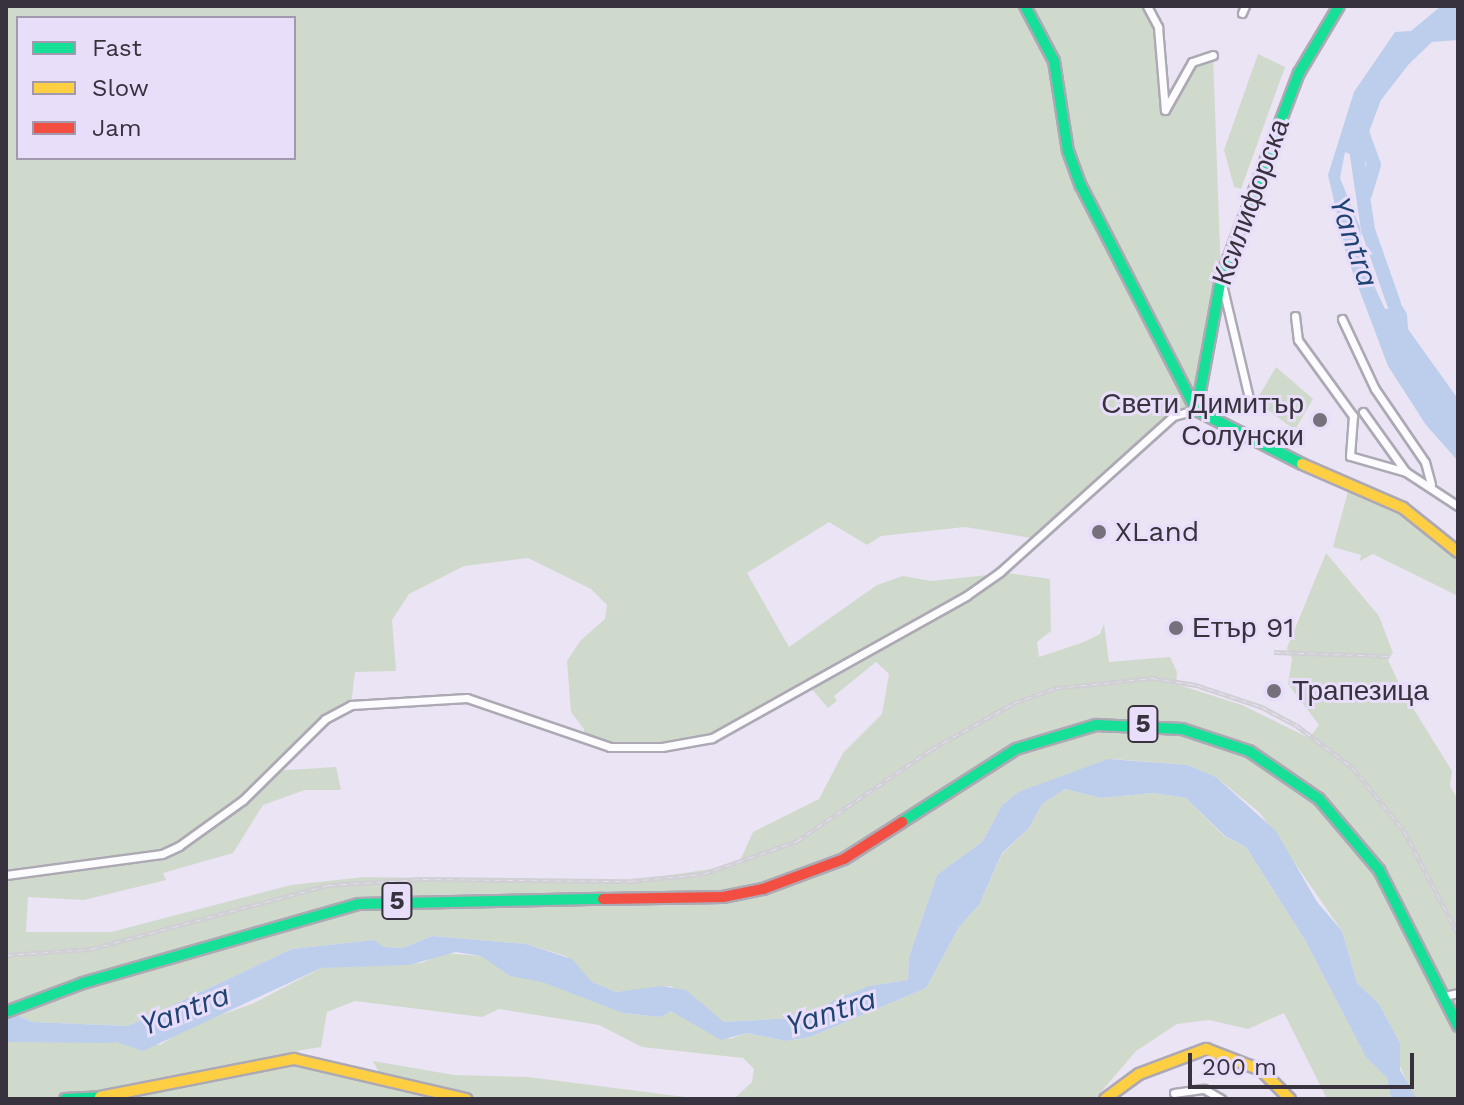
<!DOCTYPE html>
<meta charset="utf-8">
<style>
body{margin:0}
#map{position:relative;width:1464px;height:1105px;overflow:hidden;background:#eae4f4;font-family:"Work Sans",sans-serif}
div>[style]{position:absolute}
.green>*{inset:0;background:#d0dacc}
.water>*{inset:0;background:#bcceec}
.river>*{height:14px;margin:-7px;padding:0 7px;transform-origin:7px;border-radius:7px;background:#bcceec}
.roads{filter:drop-shadow(2px 0 #ada9b4) drop-shadow(-2px 0 #ada9b4) drop-shadow(0 2px #ada9b4) drop-shadow(0 -2px #ada9b4)}
.street>*{height:7px;margin:-3.5px;padding:0 3.5px;transform-origin:3.5px;border-radius:3.5px;background:#fcfbfd}
.fast>*{height:10px;margin:-5px;padding:0 5px;transform-origin:5px;border-radius:5px;background:#16e098}
.slow>*{height:10px;margin:-5px;padding:0 5px;transform-origin:5px;border-radius:5px;background:#ffcf43}
.jam>*{height:10px;margin:-5px;padding:0 5px;transform-origin:5px;border-radius:5px;background:#f24e42}
.rail>*{height:5px;margin-top:-2.5px;transform-origin:0;background:repeating-linear-gradient(90deg,#e9defa 0 6px,#d0cfd4 0 12px);box-sizing:border-box;border-block:2px solid #d0cfd4}
.dots>*{width:22px;height:22px;translate:-50% -50%;box-sizing:border-box;border:4px solid #e9defa;border-radius:50%}
span{translate:-50% -50%;white-space:nowrap;text-align:center;line-height:1.15;-webkit-text-stroke:6px #e9defa;paint-order:stroke}
.shield-label span{padding:2px 6px;background:#e9defa;border:2px solid;border-radius:6px;-webkit-text-stroke-width:0}
.shield-label{font-size:26px;color:#37323d;font-weight:700}
.street-label{font-size:28px;color:#37323d}
.poi-label{font-size:28px;color:#37323d}
.right{translate:-100% -50%;text-align:right}
.left{translate:0 -50%;text-align:left}
.water-label{font-size:30px;color:#1e4271;font-style:italic}
.frame{position:absolute;inset:0;border:8px solid #37323d;pointer-events:none}
.legend{position:absolute;left:16px;top:16px;width:280px;height:144px;box-sizing:border-box;background:#e9defa;border:2px solid #a299ae;margin:0;padding:10px 14px;list-style:none;font-size:24px;color:#37323d}
.legend li{display:flex;align-items:center;gap:16px;height:40px}
.legend b{width:40px;border:2px solid #a299ae}
.scale{position:absolute;left:1188px;top:1053px;width:226px;height:36px;box-sizing:border-box;border:4px solid #37323d;border-top:0;padding-left:10px;font-size:24px;line-height:28px;white-space:nowrap;color:#37323d;-webkit-text-stroke:6px #e9defa;paint-order:stroke}
</style>
<div id="map">
<div class="green">
<i style="clip-path:polygon(evenodd,6px 6px,1147px 6px,1158px 27px,1162px 106px,1169px 105px,1192px 62px,1213px 55px,1221px 278px,1196px 410px,1183px 411px,1037px 539px,965px 527px,881px 536px,867px 545px,829px 522px,747px 573px,789px 647px,877px 585px,903px 576px,931px 581px,1008px 573px,1050px 579px,1051px 631px,1037px 642px,1039px 657px,1084px 642px,1100px 634px,1104px 624px,1109px 662px,1170px 657px,1177px 672px,1176px 684px,1242px 705px,1309px 738px,1319px 725px,1288px 684px,1292px 659px,1287px 648px,1326px 553px,1379px 616px,1393px 653px,1388px 660px,1403px 692px,1452px 771px,1450px 786px,1458px 800px,1458px 1099px,1417px 1099px,1411px 1093px,1397px 1059px,1400px 1043px,1379px 1004px,1357px 983px,1342px 931px,1260px 813px,1216px 777px,1188px 765px,1113px 759px,1018px 792px,1002px 805px,983px 841px,937px 875px,909px 957px,908px 980px,869px 986px,813px 1017px,724px 1022px,671px 986px,616px 992px,592px 982px,566px 956px,526px 944px,432px 936px,403px 948px,383px 947px,374px 940px,292px 949px,128px 1026px,32px 1022px,6px 1010px,6px 6px,18px 18px,294px 18px,294px 158px,18px 158px,18px 18px,6px 6px,528px 558px,591px 589px,607px 605px,605px 619px,581px 640px,567px 661px,571px 712px,584px 729px,584px 742px,635px 747px,712px 738px,779px 701px,804px 680px,828px 708px,837px 701px,834px 696px,876px 662px,889px 674px,882px 714px,843px 753px,819px 799px,753px 832px,738px 865px,631px 881px,364px 877px,291px 885px,111px 932px,26px 932px,28px 897px,84px 900px,166px 880px,163px 873px,233px 853px,263px 805px,305px 790px,341px 790px,336px 767px,272px 771px,325px 719px,351px 705px,355px 672px,396px 671px,392px 620px,409px 594px,464px 566px,528px 558px)"></i>
<i style="clip-path:polygon(1258px 54px,1285px 67px,1241px 189px,1234px 187px,1224px 150px)"></i>
<i style="clip-path:polygon(1276px 367px,1313px 399px,1295px 430px,1256px 401px)"></i>
<i style="clip-path:polygon(1350px 484px,1379px 496px,1458px 552px,1458px 596px,1373px 554px,1360px 561px,1361px 555px,1333px 547px)"></i>
<i style="clip-path:polygon(1065px 789px,1101px 798px,1153px 793px,1186px 798px,1224px 836px,1246px 847px,1305px 940px,1362px 1049px,1387px 1078px,1391px 1099px,1327px 1099px,1284px 1013px,1248px 1029px,1209px 1020px,1177px 1024px,1136px 1051px,1095px 1099px,734px 1099px,752px 1082px,754px 1069px,743px 1058px,642px 1047px,599px 1025px,499px 1009px,482px 1017px,355px 1001px,327px 1012px,321px 1047px,297px 1051px,289px 1058px,381px 1076px,373px 1061px,454px 1075px,528px 1077px,701px 1099px,6px 1099px,8px 1036px,89px 1033px,105px 1042px,117px 1038px,160px 1045px,194px 1024px,252px 1004px,321px 968px,422px 963px,443px 953px,481px 956px,623px 1013px,661px 1017px,671px 1011px,730px 1039px,747px 1033px,786px 1041px,810px 1037px,926px 988px,959px 927px,979px 905px,1002px 854px,1029px 828px,1042px 804px)"></i>
</div>
<div class="water">
<i style="clip-path:polygon(1458px 6px,1458px 40px,1432px 42px,1409px 64px,1381px 100px,1359px 158px,1345px 152px,1340px 178px,1360px 227px,1364px 264px,1385px 309px,1392px 308px,1386px 289px,1391px 288px,1407px 314px,1408px 329px,1458px 399px,1458px 461px,1426px 425px,1388px 366px,1347px 257px,1328px 175px,1354px 92px,1395px 32px,1411px 31px,1440px 7px)"></i>
<i style="clip-path:polygon(1108px 759px,1188px 765px,1216px 777px,1276px 831px,1317px 902px,1342px 931px,1357px 983px,1379px 1004px,1392px 1028px,1400px 1043px,1400px 1070px,1417px 1099px,1391px 1099px,1387px 1078px,1366px 1057px,1305px 940px,1246px 847px,1225px 836px,1186px 798px,1153px 793px,1101px 798px,1065px 789px,1042px 804px,1029px 828px,1002px 853px,979px 905px,959px 927px,926px 988px,810px 1037px,786px 1041px,747px 1033px,721px 1040px,671px 1011px,661px 1017px,623px 1013px,542px 982px,510px 976px,481px 956px,456px 952px,409px 965px,321px 968px,143px 1051px,89px 1033px,6px 1037px,6px 1010px,32px 1022px,128px 1026px,292px 949px,374px 940px,384px 947px,403px 948px,432px 936px,526px 944px,572px 959px,592px 982px,616px 992px,661px 986px,686px 990px,724px 1022px,813px 1017px,832px 1001px,869px 986px,908px 980px,909px 957px,937px 875px,983px 841px,1002px 805px,1018px 792px)"></i>
</div>
<div class="river">
<i style="left:1360px;top:126px;width:41px;rotate:70.3deg"></i>
<i style="left:1374px;top:165px;width:31px;rotate:107deg"></i>
<i style="left:1355px;top:142px;width:89px;rotate:81.6deg"></i>
<i style="left:1368px;top:230px;width:78px;rotate:70.6deg"></i>
<i style="left:6px;top:1035px;width:105px;rotate:0.5deg"></i>
</div>
<div class="roads">
<div class="street">
<i style="left:1147px;top:6px;width:24px;rotate:62deg"></i>
<i style="left:1158px;top:27px;width:83px;rotate:85.2deg"></i>
<i style="left:1165px;top:110px;width:55px;rotate:-60.6deg"></i>
<i style="left:1192px;top:62px;width:22px;rotate:-18deg"></i>
<i style="left:1242px;top:13px;width:8px;rotate:-67deg"></i>
<i style="left:1222px;top:284px;width:121px;rotate:76.7deg"></i>
<i style="left:1295px;top:316px;width:24px;rotate:83deg"></i>
<i style="left:1298px;top:340px;width:94px;rotate:54.1deg"></i>
<i style="left:1353px;top:416px;width:40px;rotate:94.3deg"></i>
<i style="left:1350px;top:456px;width:58px;rotate:15.9deg"></i>
<i style="left:1406px;top:472px;width:62px;rotate:33.2deg"></i>
<i style="left:1342px;top:319px;width:77px;rotate:64.8deg"></i>
<i style="left:1375px;top:389px;width:88px;rotate:55.6deg"></i>
<i style="left:1425px;top:462px;width:23px;rotate:75deg"></i>
<i style="left:1363px;top:412px;width:74px;rotate:54.4deg"></i>
<i style="left:6px;top:875px;width:157px;rotate:-7.7deg"></i>
<i style="left:162px;top:854px;width:19px;rotate:-25deg"></i>
<i style="left:179px;top:846px;width:79px;rotate:-35.7deg"></i>
<i style="left:243px;top:800px;width:115px;rotate:-44.6deg"></i>
<i style="left:325px;top:719px;width:30px;rotate:-28deg"></i>
<i style="left:351px;top:705px;width:116px;rotate:-3.5deg"></i>
<i style="left:467px;top:698px;width:151px;rotate:18.9deg"></i>
<i style="left:610px;top:747px;width:52px"></i>
<i style="left:662px;top:747px;width:51px;rotate:-10.2deg"></i>
<i style="left:712px;top:738px;width:291px;rotate:-29.2deg"></i>
<i style="left:966px;top:596px;width:42px;rotate:-35.2deg"></i>
<i style="left:1000px;top:572px;width:233px;rotate:-42deg"></i>
<i style="left:1173px;top:416px;width:24px;rotate:-15deg"></i>
<i style="left:1444px;top:996px;width:14px;rotate:-12deg"></i>
<i style="left:1174px;top:1093px;width:30px;rotate:-8deg"></i>
<i style="left:1204px;top:1089px;width:20px;rotate:30deg"></i>
</div>
<div class="fast">
<i style="left:1025px;top:6px;width:62px;rotate:62.2deg"></i>
<i style="left:1054px;top:61px;width:91px;rotate:81.2deg"></i>
<i style="left:1068px;top:151px;width:37px;rotate:70deg"></i>
<i style="left:1081px;top:186px;width:252px;rotate:62.8deg"></i>
<i style="left:1196px;top:410px;width:119px;rotate:27deg"></i>
<i style="left:1197px;top:408px;width:132px;rotate:-79.5deg"></i>
<i style="left:1221px;top:278px;width:219px;rotate:-69.2deg"></i>
<i style="left:1299px;top:73px;width:78px;rotate:-59.2deg"></i>
<i style="left:902px;top:822px;width:135px;rotate:-32.6deg"></i>
<i style="left:1016px;top:749px;width:84px;rotate:-16.7deg"></i>
<i style="left:1096px;top:725px;width:86px;rotate:2.7deg"></i>
<i style="left:1182px;top:729px;width:71px;rotate:18.2deg"></i>
<i style="left:1249px;top:751px;width:85px;rotate:34.4deg"></i>
<i style="left:1319px;top:799px;width:93px;rotate:49.8deg"></i>
<i style="left:1379px;top:870px;width:175px;rotate:63.1deg"></i>
<i style="left:6px;top:1012px;width:82px;rotate:-20.6deg"></i>
<i style="left:83px;top:983px;width:286px;rotate:-16deg"></i>
<i style="left:358px;top:904px;width:245px;rotate:-1.2deg"></i>
<i style="left:65px;top:1099px;width:35px;rotate:-3deg"></i>
</div>
<div class="slow">
<i style="left:1302px;top:464px;width:110px;rotate:23.5deg"></i>
<i style="left:1403px;top:508px;width:70px;rotate:38.7deg"></i>
<i style="left:100px;top:1097px;width:198px;rotate:-11.1deg"></i>
<i style="left:294px;top:1059px;width:177px;rotate:13.1deg"></i>
<i style="left:1105px;top:1099px;width:42px;rotate:-36.3deg"></i>
<i style="left:1139px;top:1074px;width:72px;rotate:-20.5deg"></i>
<i style="left:1206px;top:1049px;width:59px;rotate:20.9deg"></i>
<i style="left:1261px;top:1070px;width:41px;rotate:45deg"></i>
</div>
<div class="jam">
<i style="left:603px;top:899px;width:120px;rotate:-1deg"></i>
<i style="left:723px;top:897px;width:41px;rotate:-11.3deg"></i>
<i style="left:763px;top:889px;width:86px;rotate:-20.3deg"></i>
<i style="left:844px;top:859px;width:69px;rotate:-32.5deg"></i>
</div>
</div>
<div class="rail">
<i style="left:1274px;top:652px;width:115px;rotate:2deg"></i>
<i style="left:6px;top:955px;width:85px;rotate:-4deg"></i>
<i style="left:91px;top:949px;width:246px;rotate:-15.1deg"></i>
<i style="left:329px;top:885px;width:94px;rotate:-3.7deg"></i>
<i style="left:423px;top:879px;width:208px;rotate:0.6deg"></i>
<i style="left:631px;top:881px;width:72px;rotate:-5.6deg"></i>
<i style="left:703px;top:874px;width:100px;rotate:-19.3deg"></i>
<i style="left:797px;top:841px;width:163px;rotate:-34.3deg"></i>
<i style="left:932px;top:749px;width:94px;rotate:-29.3deg"></i>
<i style="left:1014px;top:703px;width:45px;rotate:-19.7deg"></i>
<i style="left:1056px;top:688px;width:97px;rotate:-5.9deg"></i>
<i style="left:1152px;top:678px;width:45px;rotate:9deg"></i>
<i style="left:1196px;top:685px;width:70px;rotate:18.4deg"></i>
<i style="left:1262px;top:707px;width:38px;rotate:28deg"></i>
<i style="left:1296px;top:725px;width:70px;rotate:36.9deg"></i>
<i style="left:1352px;top:767px;width:82px;rotate:50.9deg"></i>
<i style="left:1404px;top:831px;width:116px;rotate:62.3deg"></i>
</div>
<div class="dots">
<i style="left:1320px;top:420px;background:#76707d"></i>
<i style="left:1099px;top:532px;background:#76707d"></i>
<i style="left:1176px;top:628px;background:#76707d"></i>
<i style="left:1274px;top:691px;background:#76707d"></i>
</div>
<div class="shield-label">
<span style="left:1143px;top:724px">5</span>
<span style="left:397px;top:901px">5</span>
</div>
<div class="street-label">
<span style="left:1251px;top:202px;rotate:-70deg">Ксилифорска</span>
</div>
<div class="poi-label">
<span class="right" style="left:1304px;top:420px">Свети Димитър<br>Солунски</span>
<span class="left" style="left:1115px;top:532px">XLand</span>
<span class="left" style="left:1192px;top:628px">Етър 91</span>
<span class="left" style="left:1292px;top:691px">Трапезица</span>
</div>
<div class="water-label">
<span style="left:1354px;top:242px;rotate:71deg">Yantra</span>
<span style="left:185px;top:1010px;rotate:-21deg">Yantra</span>
<span style="left:831px;top:1012px;rotate:-18deg">Yantra</span>
</div>
<div class="frame"></div>
<ul class="legend">
<li><b style="height:10px;background:#16e098"></b>Fast</li>
<li><b style="height:10px;background:#ffcf43"></b>Slow</li>
<li><b style="height:10px;background:#f24e42"></b>Jam</li>
</ul>
<div class="scale">200 m</div>
</div>
